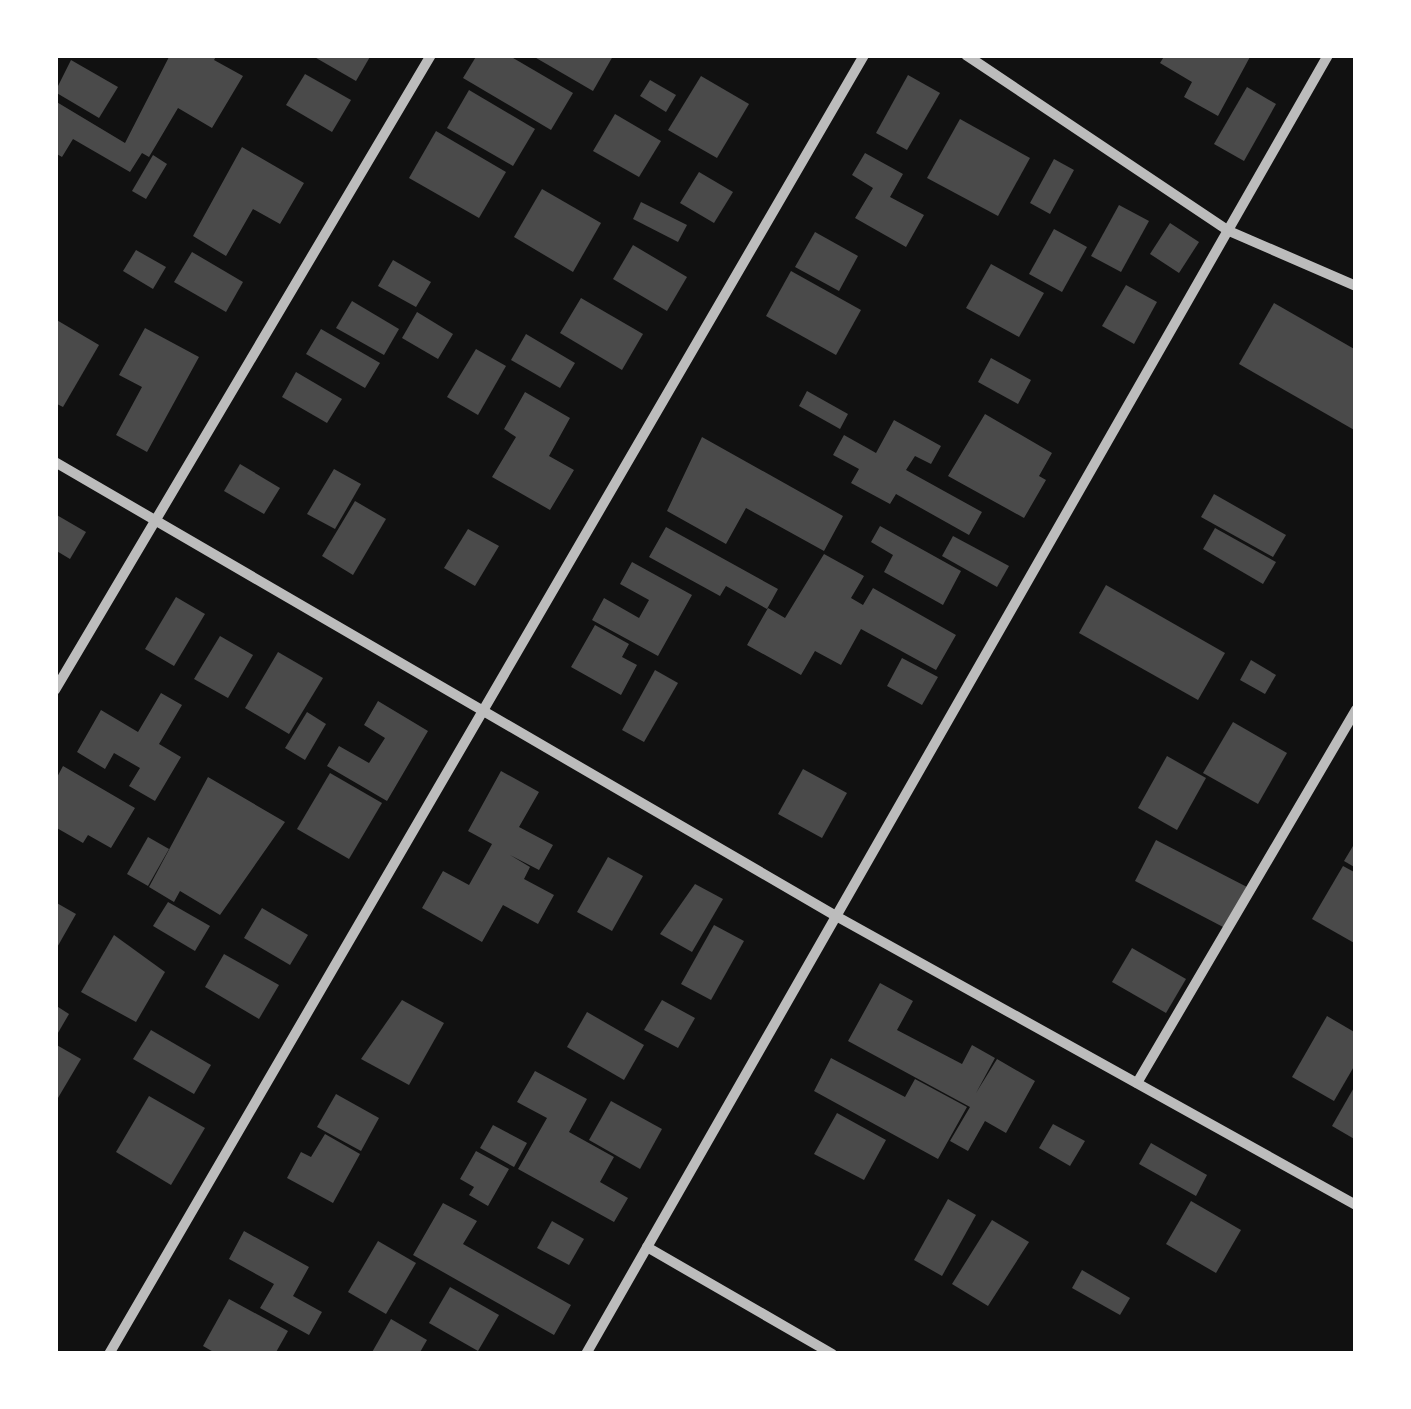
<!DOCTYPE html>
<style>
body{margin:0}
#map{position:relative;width:1411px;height:1409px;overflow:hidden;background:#111;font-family:Mulish,sans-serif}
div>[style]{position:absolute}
.building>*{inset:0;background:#4a4a4a}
.minor>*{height:10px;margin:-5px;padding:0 5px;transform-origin:5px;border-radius:5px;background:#bcbcbc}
span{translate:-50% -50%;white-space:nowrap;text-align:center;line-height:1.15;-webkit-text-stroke:8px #fff;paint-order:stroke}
.frame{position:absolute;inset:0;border:58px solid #fff;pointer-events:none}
</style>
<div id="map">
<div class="building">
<i style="clip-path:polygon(170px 55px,217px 55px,214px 60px,243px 76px,212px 128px,178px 108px,149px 157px,142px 153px,130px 172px,73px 139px,62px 157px,55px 153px,55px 101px,125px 143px)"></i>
<i style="clip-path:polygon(311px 55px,371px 55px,356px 81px)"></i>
<i style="clip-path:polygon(477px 55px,508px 55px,573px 93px,551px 130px,463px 78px)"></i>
<i style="clip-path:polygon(531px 55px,611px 55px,613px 56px,593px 91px)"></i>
<i style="clip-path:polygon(1165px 55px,1251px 55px,1218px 116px,1184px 97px,1192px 82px,1160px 63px)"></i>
<i style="clip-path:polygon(71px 60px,118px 87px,99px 118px,55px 92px)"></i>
<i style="clip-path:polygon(305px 74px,351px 100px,332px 132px,286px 105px)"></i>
<i style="clip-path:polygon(908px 75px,940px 93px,907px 150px,876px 133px)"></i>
<i style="clip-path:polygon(701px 76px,749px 104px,717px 158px,668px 130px)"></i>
<i style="clip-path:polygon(650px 80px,676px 95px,666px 112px,640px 96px)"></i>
<i style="clip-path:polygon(1247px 87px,1276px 104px,1244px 161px,1214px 144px)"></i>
<i style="clip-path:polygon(469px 90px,535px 129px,513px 166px,447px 128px)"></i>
<i style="clip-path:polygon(615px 114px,661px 141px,639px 177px,593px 151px)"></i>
<i style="clip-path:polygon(960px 119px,1030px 158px,998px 216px,927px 178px)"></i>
<i style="clip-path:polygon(436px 131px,506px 172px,479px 218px,409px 178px)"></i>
<i style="clip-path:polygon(242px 147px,304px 183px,280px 224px,253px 209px,226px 256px,193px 236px)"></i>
<i style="clip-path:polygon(865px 153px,903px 174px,890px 197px,924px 215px,906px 247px,855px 218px,873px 188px,852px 175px)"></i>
<i style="clip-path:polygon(153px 155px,167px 164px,146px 199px,132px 191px)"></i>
<i style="clip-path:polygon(1054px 159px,1074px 170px,1050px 214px,1030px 203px)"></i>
<i style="clip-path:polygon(699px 172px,733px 192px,714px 223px,680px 203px)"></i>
<i style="clip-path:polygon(542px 189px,601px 223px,573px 272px,514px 237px)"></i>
<i style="clip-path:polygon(641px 202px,687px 225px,678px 242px,633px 219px)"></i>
<i style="clip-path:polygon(1119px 205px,1149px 221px,1121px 272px,1091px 256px)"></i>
<i style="clip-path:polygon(1170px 223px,1199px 242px,1179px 273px,1150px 254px)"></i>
<i style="clip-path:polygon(1054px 229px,1087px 247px,1062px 292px,1029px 274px)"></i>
<i style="clip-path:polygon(815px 232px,858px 256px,839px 291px,795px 267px)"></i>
<i style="clip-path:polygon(633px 245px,687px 277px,667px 311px,613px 279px)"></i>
<i style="clip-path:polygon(136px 250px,166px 267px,153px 289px,123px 271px)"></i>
<i style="clip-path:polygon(192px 252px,243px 282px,226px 312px,174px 282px)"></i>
<i style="clip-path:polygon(393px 260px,431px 282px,416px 307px,378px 286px)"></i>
<i style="clip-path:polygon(991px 264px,1044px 293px,1019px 337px,966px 308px)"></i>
<i style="clip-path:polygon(791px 271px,861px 310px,836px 355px,766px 316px)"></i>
<i style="clip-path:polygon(1126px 285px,1157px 302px,1134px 344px,1102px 326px)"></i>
<i style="clip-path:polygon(581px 298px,643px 334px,622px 370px,560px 333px)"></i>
<i style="clip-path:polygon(352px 301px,399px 329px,384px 355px,336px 328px)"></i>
<i style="clip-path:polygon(1274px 303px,1356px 350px,1356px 431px,1239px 364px)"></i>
<i style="clip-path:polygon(417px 312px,453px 334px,438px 359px,402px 338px)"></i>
<i style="clip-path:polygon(55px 319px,99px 345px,63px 407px,55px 403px)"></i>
<i style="clip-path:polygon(145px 328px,199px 357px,147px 452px,116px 435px,142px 387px,119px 375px)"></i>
<i style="clip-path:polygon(321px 329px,380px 363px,365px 388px,306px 354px)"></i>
<i style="clip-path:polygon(526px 334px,575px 363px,560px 388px,511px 360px)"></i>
<i style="clip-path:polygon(476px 349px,506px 366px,478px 415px,447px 397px)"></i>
<i style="clip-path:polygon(991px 358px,1031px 380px,1018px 404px,978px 382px)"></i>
<i style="clip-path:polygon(296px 372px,342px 399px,327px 423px,282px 397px)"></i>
<i style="clip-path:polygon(807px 391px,848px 414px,840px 429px,799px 406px)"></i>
<i style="clip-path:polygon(525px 392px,570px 418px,549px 456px,574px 470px,550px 510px,492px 477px,516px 437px,504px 429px)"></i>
<i style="clip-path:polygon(985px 414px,1052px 453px,1039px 476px,1046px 480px,1024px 518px,948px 476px)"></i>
<i style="clip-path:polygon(894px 420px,941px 446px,931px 464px,915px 456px,906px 470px,982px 512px,969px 535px,896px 494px,890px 504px,851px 483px,859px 469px,833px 455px,844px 435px,876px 453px)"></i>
<i style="clip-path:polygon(702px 437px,843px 516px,824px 551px,746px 508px,726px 544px,667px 511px)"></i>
<i style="clip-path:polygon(240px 464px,280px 488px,264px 514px,224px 491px)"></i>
<i style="clip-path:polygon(334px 469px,361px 484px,335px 529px,307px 514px)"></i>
<i style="clip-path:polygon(1214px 494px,1286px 535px,1273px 557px,1201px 517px)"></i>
<i style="clip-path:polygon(355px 501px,386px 519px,353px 575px,322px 556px)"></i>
<i style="clip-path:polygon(55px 514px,86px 532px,70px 559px,55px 550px)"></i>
<i style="clip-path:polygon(880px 526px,961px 571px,943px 605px,884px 572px,893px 555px,871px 542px)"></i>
<i style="clip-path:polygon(666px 527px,778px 589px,767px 609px,726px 586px,720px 596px,649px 557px)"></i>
<i style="clip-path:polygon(1215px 528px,1276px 562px,1263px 584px,1203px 549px)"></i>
<i style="clip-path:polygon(468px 529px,499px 546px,475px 586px,444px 568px)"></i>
<i style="clip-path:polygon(953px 536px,1009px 566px,997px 587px,942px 556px)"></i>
<i style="clip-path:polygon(824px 554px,864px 576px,851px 598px,863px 605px,873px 588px,956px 635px,936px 670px,861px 629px,841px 665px,815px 651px,801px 675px,747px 645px,768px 608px,785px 618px)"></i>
<i style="clip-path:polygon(632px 562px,692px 595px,658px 656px,592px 620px,604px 598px,639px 618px,649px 600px,620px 584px)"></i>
<i style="clip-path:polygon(1106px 585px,1225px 653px,1198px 700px,1079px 633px)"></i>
<i style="clip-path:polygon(176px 597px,205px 614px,174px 666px,145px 649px)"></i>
<i style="clip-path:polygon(595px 625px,629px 644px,622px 657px,637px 665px,621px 695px,571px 667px)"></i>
<i style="clip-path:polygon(220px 636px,253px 655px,228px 698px,194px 679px)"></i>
<i style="clip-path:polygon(278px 652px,323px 678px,289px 734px,245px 708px)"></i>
<i style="clip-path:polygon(902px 658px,938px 677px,922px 705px,887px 686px)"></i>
<i style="clip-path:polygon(1251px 660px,1276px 675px,1265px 694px,1240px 680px)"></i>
<i style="clip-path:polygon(655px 670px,678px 683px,644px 742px,622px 730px)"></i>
<i style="clip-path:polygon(161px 693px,182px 705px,159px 744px,181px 757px,155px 801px,129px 786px,140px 768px,114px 753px,105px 769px,77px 752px,101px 710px,138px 732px)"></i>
<i style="clip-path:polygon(378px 701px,428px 731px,387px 801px,327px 766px,339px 746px,369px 763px,385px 738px,364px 725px)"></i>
<i style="clip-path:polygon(307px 712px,326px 724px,305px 760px,285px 748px)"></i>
<i style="clip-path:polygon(1233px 722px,1287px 753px,1258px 804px,1203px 773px)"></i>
<i style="clip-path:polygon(1167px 756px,1206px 778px,1177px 830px,1138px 808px)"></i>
<i style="clip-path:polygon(63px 766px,135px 808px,111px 848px,88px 835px,83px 843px,55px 827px,55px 781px)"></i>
<i style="clip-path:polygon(803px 769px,847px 793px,822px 838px,778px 814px)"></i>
<i style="clip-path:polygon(501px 771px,539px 792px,519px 827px,553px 845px,539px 870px,510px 855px,530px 867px,524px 879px,554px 895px,538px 924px,503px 905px,482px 942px,422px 908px,443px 871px,469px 885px,492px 844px,468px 831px)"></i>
<i style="clip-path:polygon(330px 773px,382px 803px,349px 859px,297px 829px)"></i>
<i style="clip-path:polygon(208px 777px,285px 822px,220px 915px,180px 891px,174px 902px,149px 887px)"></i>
<i style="clip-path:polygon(148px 837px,169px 849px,148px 886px,127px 874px)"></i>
<i style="clip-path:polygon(1156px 840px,1247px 887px,1225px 928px,1135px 881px)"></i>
<i style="clip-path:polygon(1356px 841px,1356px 868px,1344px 861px)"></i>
<i style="clip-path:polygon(608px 857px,643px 876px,612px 931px,577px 912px)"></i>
<i style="clip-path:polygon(1343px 866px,1356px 873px,1356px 944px,1312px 919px)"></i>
<i style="clip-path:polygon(695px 884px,723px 899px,692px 952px,660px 934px)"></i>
<i style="clip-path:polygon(55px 902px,76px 914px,55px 951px)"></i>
<i style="clip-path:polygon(168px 902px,210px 926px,195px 951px,153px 926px)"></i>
<i style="clip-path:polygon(262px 908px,308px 935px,290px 965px,244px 938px)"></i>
<i style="clip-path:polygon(714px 925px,744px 941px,711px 1000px,681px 984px)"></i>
<i style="clip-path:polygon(114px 935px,165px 972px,136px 1022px,81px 992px)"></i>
<i style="clip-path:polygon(1132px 948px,1186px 979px,1166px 1013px,1112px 982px)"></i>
<i style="clip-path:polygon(224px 954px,279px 985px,259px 1019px,205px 987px)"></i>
<i style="clip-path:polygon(880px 983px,913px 1001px,897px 1030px,962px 1064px,972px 1045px,995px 1058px,976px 1093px,997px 1059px,1035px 1081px,1006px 1133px,985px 1121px,968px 1151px,950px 1141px,970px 1107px,848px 1041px)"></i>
<i style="clip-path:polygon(402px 1000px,444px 1023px,409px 1085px,361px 1059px)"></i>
<i style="clip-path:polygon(662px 1000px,695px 1018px,678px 1048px,644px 1030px)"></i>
<i style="clip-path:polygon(55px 1005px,69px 1014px,55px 1038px)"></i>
<i style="clip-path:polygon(587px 1012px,644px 1045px,624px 1080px,567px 1047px)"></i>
<i style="clip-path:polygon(1327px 1016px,1356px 1033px,1356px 1063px,1334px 1101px,1292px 1077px)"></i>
<i style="clip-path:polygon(151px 1030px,211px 1065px,194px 1094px,133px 1059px)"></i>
<i style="clip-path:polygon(55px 1044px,81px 1059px,55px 1103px)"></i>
<i style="clip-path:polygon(831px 1058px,905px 1097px,915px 1079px,967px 1107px,938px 1159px,814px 1091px)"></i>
<i style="clip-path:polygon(535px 1071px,587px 1099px,569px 1132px,614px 1157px,600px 1182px,628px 1198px,614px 1222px,518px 1169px,547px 1118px,517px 1102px)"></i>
<i style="clip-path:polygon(1356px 1084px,1356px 1140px,1332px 1126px)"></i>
<i style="clip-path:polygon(336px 1094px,379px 1118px,361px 1151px,317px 1127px)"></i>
<i style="clip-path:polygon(149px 1096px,205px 1128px,171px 1185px,116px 1152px)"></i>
<i style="clip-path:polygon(611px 1101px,662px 1129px,640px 1169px,589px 1140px)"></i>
<i style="clip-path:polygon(837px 1113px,886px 1140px,864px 1180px,814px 1154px)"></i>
<i style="clip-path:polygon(1053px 1124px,1085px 1141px,1070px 1166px,1039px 1148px)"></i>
<i style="clip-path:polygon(493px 1125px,527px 1143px,514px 1167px,480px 1148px)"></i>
<i style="clip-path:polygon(325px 1134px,360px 1154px,333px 1203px,287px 1178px,301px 1152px,311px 1157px)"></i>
<i style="clip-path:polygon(1151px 1143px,1207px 1175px,1196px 1196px,1139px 1164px)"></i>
<i style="clip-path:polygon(476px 1151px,509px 1169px,488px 1206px,469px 1195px,474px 1187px,460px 1179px)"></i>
<i style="clip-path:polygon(948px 1199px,976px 1215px,942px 1276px,914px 1260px)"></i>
<i style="clip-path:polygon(1191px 1201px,1241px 1230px,1216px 1273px,1166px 1244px)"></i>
<i style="clip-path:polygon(443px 1203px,477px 1221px,463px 1244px,571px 1305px,554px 1335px,413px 1255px)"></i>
<i style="clip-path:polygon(992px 1220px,1029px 1242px,988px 1306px,952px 1284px)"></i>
<i style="clip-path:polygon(552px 1221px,584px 1239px,569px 1265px,537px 1248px)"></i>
<i style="clip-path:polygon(244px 1231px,309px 1267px,293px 1296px,322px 1312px,309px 1335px,260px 1308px,274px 1284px,229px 1259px)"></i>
<i style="clip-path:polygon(378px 1241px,416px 1263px,386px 1314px,348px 1292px)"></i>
<i style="clip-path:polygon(1082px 1270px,1130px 1298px,1120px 1315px,1072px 1288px)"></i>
<i style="clip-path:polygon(450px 1287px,499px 1315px,478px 1351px,429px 1323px)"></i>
<i style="clip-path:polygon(229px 1299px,288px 1331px,275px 1354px,217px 1354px,203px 1346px)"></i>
<i style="clip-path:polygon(391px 1319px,427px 1340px,419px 1354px,371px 1354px)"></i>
</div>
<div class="minor">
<i style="left:966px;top:55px;width:316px;rotate:33.8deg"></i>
<i style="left:1229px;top:231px;width:138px;rotate:23.4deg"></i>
<i style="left:55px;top:462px;width:903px;rotate:30.17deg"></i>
<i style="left:836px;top:916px;width:595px;rotate:29.06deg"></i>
<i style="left:55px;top:690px;width:738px;rotate:-59.37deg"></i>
<i style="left:1137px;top:1083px;width:433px;rotate:-59.6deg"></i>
<i style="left:647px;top:1247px;width:214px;rotate:30deg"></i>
<i style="left:109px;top:1354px;width:1502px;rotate:-59.83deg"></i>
<i style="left:586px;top:1354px;width:1496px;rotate:-60.26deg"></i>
</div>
<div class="frame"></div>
</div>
